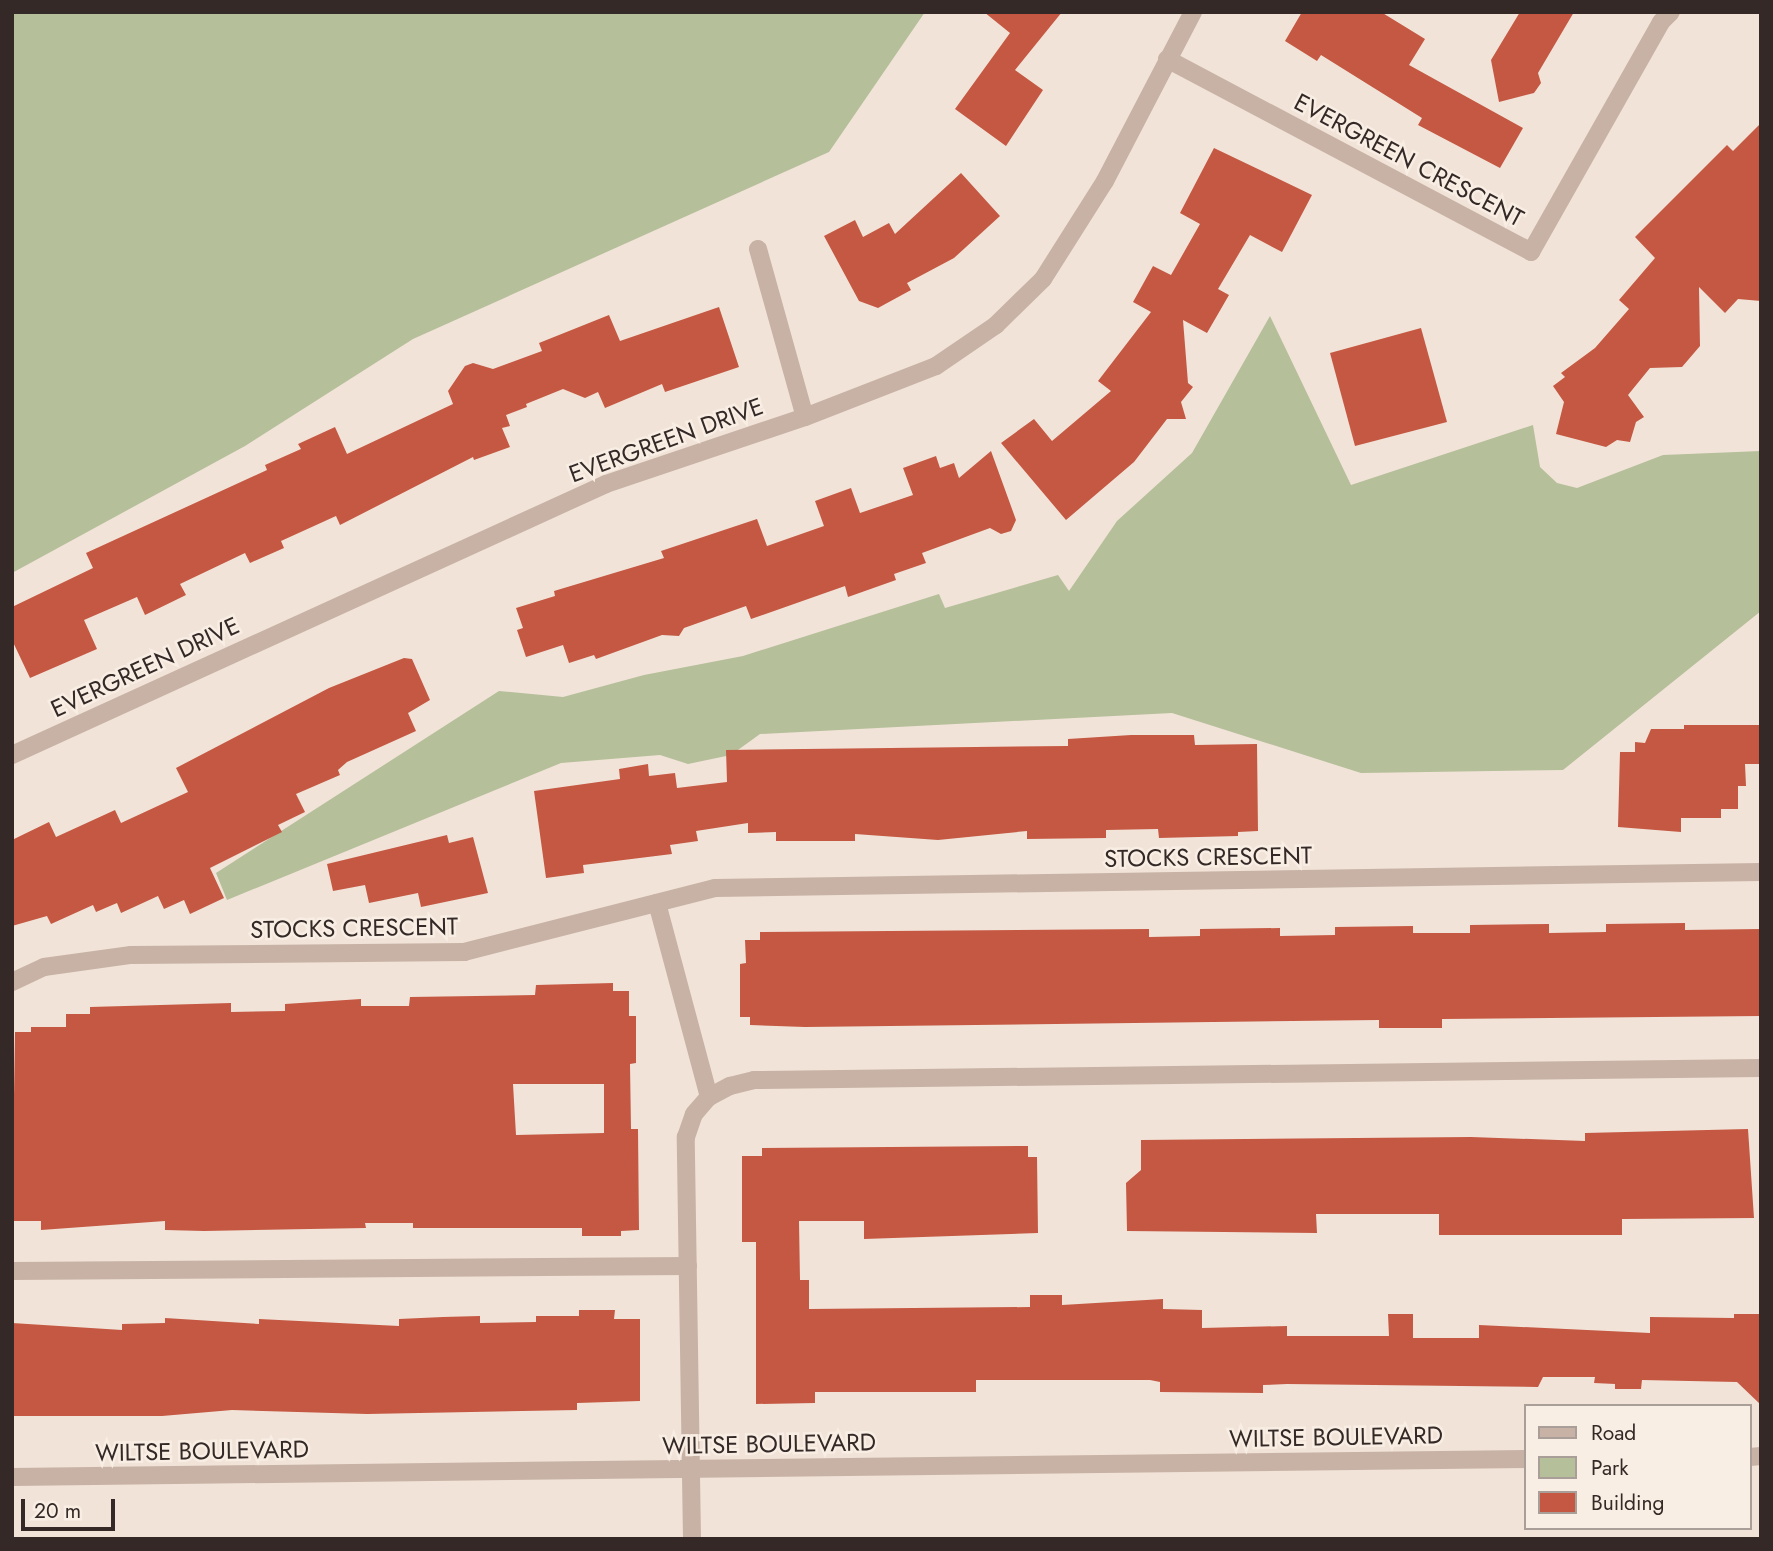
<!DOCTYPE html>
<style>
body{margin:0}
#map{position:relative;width:1773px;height:1551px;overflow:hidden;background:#f1e3d8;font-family:Jost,sans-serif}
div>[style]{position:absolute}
.green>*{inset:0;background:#b5bf99}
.building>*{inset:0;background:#c55842}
.minor>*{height:18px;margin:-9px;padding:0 9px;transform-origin:9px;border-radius:9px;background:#c8b2a5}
span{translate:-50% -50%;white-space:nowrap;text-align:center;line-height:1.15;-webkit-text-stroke:5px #f9eee4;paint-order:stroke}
.street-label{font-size:24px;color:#342926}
.frame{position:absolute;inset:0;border:14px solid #342926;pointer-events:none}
.legend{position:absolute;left:1524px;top:1404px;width:228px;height:126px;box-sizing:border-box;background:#f9eee4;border:2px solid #aa9f98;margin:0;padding:9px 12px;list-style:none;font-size:21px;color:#342926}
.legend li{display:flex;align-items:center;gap:14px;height:35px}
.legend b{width:35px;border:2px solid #aa9f98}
.scale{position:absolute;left:21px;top:1499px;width:94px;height:32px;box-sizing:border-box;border:4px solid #342926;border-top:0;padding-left:9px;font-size:21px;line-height:24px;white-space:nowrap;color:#342926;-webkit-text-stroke:5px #f9eee4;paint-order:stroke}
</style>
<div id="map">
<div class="green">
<i style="clip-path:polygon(12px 12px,925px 12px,829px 152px,413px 339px,245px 446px,12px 573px)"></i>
<i style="clip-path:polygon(1270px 316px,1351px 485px,1533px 425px,1540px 467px,1557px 483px,1577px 488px,1663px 455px,1761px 451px,1761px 611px,1563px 770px,1361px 773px,1172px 713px,760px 734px,731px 755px,688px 764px,660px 755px,561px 763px,227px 900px,216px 873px,499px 691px,563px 697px,644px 675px,743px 656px,939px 594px,945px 608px,1058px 575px,1069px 591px,1117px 521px,1192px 453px)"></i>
</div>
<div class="building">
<i style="clip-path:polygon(984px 12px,1062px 12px,1015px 70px,1043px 90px,1006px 146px,955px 109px,1010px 33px)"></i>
<i style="clip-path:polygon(1302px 12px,1381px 12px,1425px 39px,1409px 65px,1523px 128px,1500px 168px,1418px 125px,1422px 118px,1321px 55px,1317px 61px,1285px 41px)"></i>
<i style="clip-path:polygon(1520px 12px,1574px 12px,1538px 73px,1541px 83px,1534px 93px,1499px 102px,1491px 60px)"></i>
<i style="clip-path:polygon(1761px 123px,1761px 301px,1738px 299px,1725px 313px,1699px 287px,1700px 346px,1682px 367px,1650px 368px,1628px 395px,1644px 417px,1636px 422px,1630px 442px,1617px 440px,1606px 447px,1556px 434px,1564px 402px,1553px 386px,1565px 377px,1561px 373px,1595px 348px,1629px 309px,1619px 300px,1655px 258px,1635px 237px,1727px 145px,1733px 151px)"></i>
<i style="clip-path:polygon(1214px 148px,1312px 195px,1282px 252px,1250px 235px,1218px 289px,1229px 295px,1207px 333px,1183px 320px,1188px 383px,1193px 387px,1181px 402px,1186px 419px,1167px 419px,1134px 462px,1066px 520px,1001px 443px,1034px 419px,1052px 441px,1111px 391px,1098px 381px,1151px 312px,1133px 302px,1153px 266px,1171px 275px,1200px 224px,1180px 213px)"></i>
<i style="clip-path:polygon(961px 173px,1000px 216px,954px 258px,907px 283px,911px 290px,878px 308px,859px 301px,824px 236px,855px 220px,863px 237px,889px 223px,895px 234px)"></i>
<i style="clip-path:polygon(719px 307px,739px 367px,665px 392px,662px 384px,605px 408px,598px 392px,585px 398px,563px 389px,526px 404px,527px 407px,506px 415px,510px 426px,502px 428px,510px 447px,474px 460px,473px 457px,340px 525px,336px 516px,281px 541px,284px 548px,250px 563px,245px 553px,180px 584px,186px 595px,145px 615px,137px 597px,84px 620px,97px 649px,30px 678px,12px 640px,12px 607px,93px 568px,86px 553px,267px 470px,265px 465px,301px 449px,298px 444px,335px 427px,347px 454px,453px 404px,448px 391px,465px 366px,473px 363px,493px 369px,542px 351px,539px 343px,609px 315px,620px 341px)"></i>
<i style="clip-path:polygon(1421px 328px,1447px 422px,1355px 446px,1330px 353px)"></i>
<i style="clip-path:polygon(991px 451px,1016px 520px,1011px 531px,1001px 534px,990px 528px,922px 553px,926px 563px,894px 574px,896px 580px,848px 597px,845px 586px,751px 619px,746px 606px,684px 628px,679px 636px,662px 635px,596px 659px,594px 655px,569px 663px,563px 645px,526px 657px,517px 630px,523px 628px,516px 608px,555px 596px,554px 591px,664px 558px,661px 551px,757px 519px,767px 546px,824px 526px,815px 501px,851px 488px,860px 513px,913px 495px,903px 468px,936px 456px,940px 468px,954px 463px,959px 478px)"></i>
<i style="clip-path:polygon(404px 658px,412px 659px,430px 700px,408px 713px,416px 731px,347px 762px,338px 770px,340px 775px,296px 794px,305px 812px,278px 825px,282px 832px,210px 868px,224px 898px,190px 914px,184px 900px,164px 909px,158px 896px,121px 913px,117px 903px,96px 912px,93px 905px,51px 924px,47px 916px,12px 926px,12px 840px,49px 822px,56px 837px,115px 810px,121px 823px,188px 792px,176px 768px,329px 688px)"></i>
<i style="clip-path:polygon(1684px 725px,1761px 725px,1761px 764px,1745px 764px,1746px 786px,1738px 786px,1738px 809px,1721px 809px,1721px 818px,1681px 818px,1681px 832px,1618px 827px,1620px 752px,1635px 752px,1635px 742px,1645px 743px,1651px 729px,1684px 729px)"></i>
<i style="clip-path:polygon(1131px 735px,1194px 735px,1195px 745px,1257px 744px,1258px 831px,1238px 832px,1238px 836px,1159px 838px,1158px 829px,1106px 830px,1106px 838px,1027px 839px,1027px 831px,938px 840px,855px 834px,855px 841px,776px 841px,776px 832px,748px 833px,748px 823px,696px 831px,698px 841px,670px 845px,672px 854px,583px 865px,584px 873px,546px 878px,534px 791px,620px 779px,619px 769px,648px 764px,649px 776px,675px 773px,677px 788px,727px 782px,726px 750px,1068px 746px,1068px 739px)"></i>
<i style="clip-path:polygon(447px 835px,449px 843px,473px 837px,488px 893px,421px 907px,418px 893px,369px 903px,365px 885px,333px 891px,327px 864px)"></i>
<i style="clip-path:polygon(1685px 923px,1685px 930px,1761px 929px,1761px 1016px,1442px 1019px,1442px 1028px,1379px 1028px,1379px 1020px,805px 1027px,750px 1025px,750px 1017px,740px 1017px,740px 964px,746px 963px,745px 940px,760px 940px,760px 932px,1149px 929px,1149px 937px,1200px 936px,1200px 929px,1280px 928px,1280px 936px,1335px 935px,1335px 927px,1413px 926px,1413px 933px,1470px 933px,1470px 925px,1549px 924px,1549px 933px,1606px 932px,1606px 924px)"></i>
<i style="clip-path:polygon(evenodd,613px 983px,613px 991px,629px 991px,629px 1016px,636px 1016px,636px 1063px,630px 1064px,631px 1129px,638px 1129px,639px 1230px,621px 1231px,621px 1236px,582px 1236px,582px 1228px,413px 1228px,413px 1223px,365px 1223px,366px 1228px,204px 1231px,165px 1230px,165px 1221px,41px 1230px,41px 1221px,12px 1221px,15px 1032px,31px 1032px,31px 1027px,66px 1027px,66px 1014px,90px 1014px,90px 1007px,231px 1003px,231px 1012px,285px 1011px,285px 1004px,361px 999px,361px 1006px,409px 1006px,410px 997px,535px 995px,536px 985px,613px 983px,513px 1084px,604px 1084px,604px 1133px,516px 1135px,513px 1084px)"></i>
<i style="clip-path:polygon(1748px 1129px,1754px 1218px,1622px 1219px,1622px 1235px,1439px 1235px,1439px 1214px,1316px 1214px,1317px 1233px,1127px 1231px,1126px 1183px,1141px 1170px,1141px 1140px,1471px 1137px,1585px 1141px,1585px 1133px)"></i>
<i style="clip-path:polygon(1028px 1146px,1028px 1157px,1037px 1157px,1038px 1233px,864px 1239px,864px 1221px,799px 1221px,800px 1280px,809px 1280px,809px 1309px,1030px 1307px,1030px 1295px,1062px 1295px,1062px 1305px,1163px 1299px,1163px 1309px,1202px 1310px,1202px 1328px,1287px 1326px,1287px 1336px,1389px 1336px,1388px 1314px,1413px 1314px,1413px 1338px,1479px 1338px,1479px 1325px,1650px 1333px,1650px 1317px,1734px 1318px,1734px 1314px,1761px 1314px,1761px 1405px,1737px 1382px,1642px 1380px,1641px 1389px,1615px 1389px,1615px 1384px,1594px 1383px,1595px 1377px,1543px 1377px,1538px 1387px,1287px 1384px,1263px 1385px,1263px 1393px,1160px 1392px,1160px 1382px,1150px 1380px,976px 1380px,976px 1392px,815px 1392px,815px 1403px,756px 1404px,756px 1242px,742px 1242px,742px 1156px,762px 1156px,762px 1148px)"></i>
<i style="clip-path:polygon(579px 1310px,615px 1310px,614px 1319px,640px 1319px,640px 1401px,577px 1403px,577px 1410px,367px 1414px,232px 1410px,162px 1416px,12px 1416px,12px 1323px,122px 1330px,122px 1324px,165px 1323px,165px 1318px,259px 1324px,259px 1319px,399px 1326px,399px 1319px,443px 1317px,480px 1316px,480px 1323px,536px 1322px,536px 1316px,579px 1316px)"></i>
</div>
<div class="minor">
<i style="left:1167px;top:59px;width:412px;rotate:27.9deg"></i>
<i style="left:1531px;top:252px;width:264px;rotate:-60.5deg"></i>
<i style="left:1661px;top:22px;width:14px;rotate:-45deg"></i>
<i style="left:758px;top:249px;width:174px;rotate:74.4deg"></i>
<i style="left:12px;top:755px;width:653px;rotate:-24.52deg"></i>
<i style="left:606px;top:484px;width:210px;rotate:-18.6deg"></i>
<i style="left:805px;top:417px;width:141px;rotate:-21.3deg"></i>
<i style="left:936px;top:366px;width:73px;rotate:-34.3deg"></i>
<i style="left:996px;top:325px;width:66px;rotate:-44.4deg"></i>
<i style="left:1043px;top:279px;width:116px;rotate:-57.7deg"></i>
<i style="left:1105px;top:181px;width:191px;rotate:-62.5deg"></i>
<i style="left:657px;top:903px;width:201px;rotate:75deg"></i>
<i style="left:12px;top:982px;width:35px;rotate:-25deg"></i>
<i style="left:44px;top:967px;width:88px;rotate:-7.9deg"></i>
<i style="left:131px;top:955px;width:333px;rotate:-0.5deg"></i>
<i style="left:464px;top:952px;width:259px;rotate:-14.3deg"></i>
<i style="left:715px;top:888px;width:1046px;rotate:-0.88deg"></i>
<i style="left:12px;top:1271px;width:676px;rotate:-0.42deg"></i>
<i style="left:1750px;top:1457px;width:11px;rotate:-5deg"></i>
<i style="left:12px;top:1477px;width:1514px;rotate:-0.68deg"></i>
<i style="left:692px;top:1539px;width:402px;rotate:-90.9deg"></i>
<i style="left:686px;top:1137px;width:24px;rotate:-71deg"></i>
<i style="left:694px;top:1114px;width:23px;rotate:-49deg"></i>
<i style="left:709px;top:1097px;width:24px;rotate:-28deg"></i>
<i style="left:730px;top:1086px;width:25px;rotate:-14deg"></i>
<i style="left:754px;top:1080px;width:1007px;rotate:-0.68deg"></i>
</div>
<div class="street-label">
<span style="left:1409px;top:160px;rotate:28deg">EVERGREEN CRESCENT</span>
<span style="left:666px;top:440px;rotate:-20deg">EVERGREEN DRIVE</span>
<span style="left:145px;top:667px;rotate:-25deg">EVERGREEN DRIVE</span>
<span style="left:1208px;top:857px;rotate:-1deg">STOCKS CRESCENT</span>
<span style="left:354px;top:928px;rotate:-1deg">STOCKS CRESCENT</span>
<span style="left:1336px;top:1437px;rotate:-1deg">WILTSE BOULEVARD</span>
<span style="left:769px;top:1444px;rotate:-1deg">WILTSE BOULEVARD</span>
<span style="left:202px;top:1451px;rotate:-1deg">WILTSE BOULEVARD</span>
</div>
<div class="frame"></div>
<ul class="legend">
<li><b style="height:9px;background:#c8b2a5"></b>Road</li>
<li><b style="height:19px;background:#b5bf99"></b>Park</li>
<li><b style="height:19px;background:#c55842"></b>Building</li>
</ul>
<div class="scale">20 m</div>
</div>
